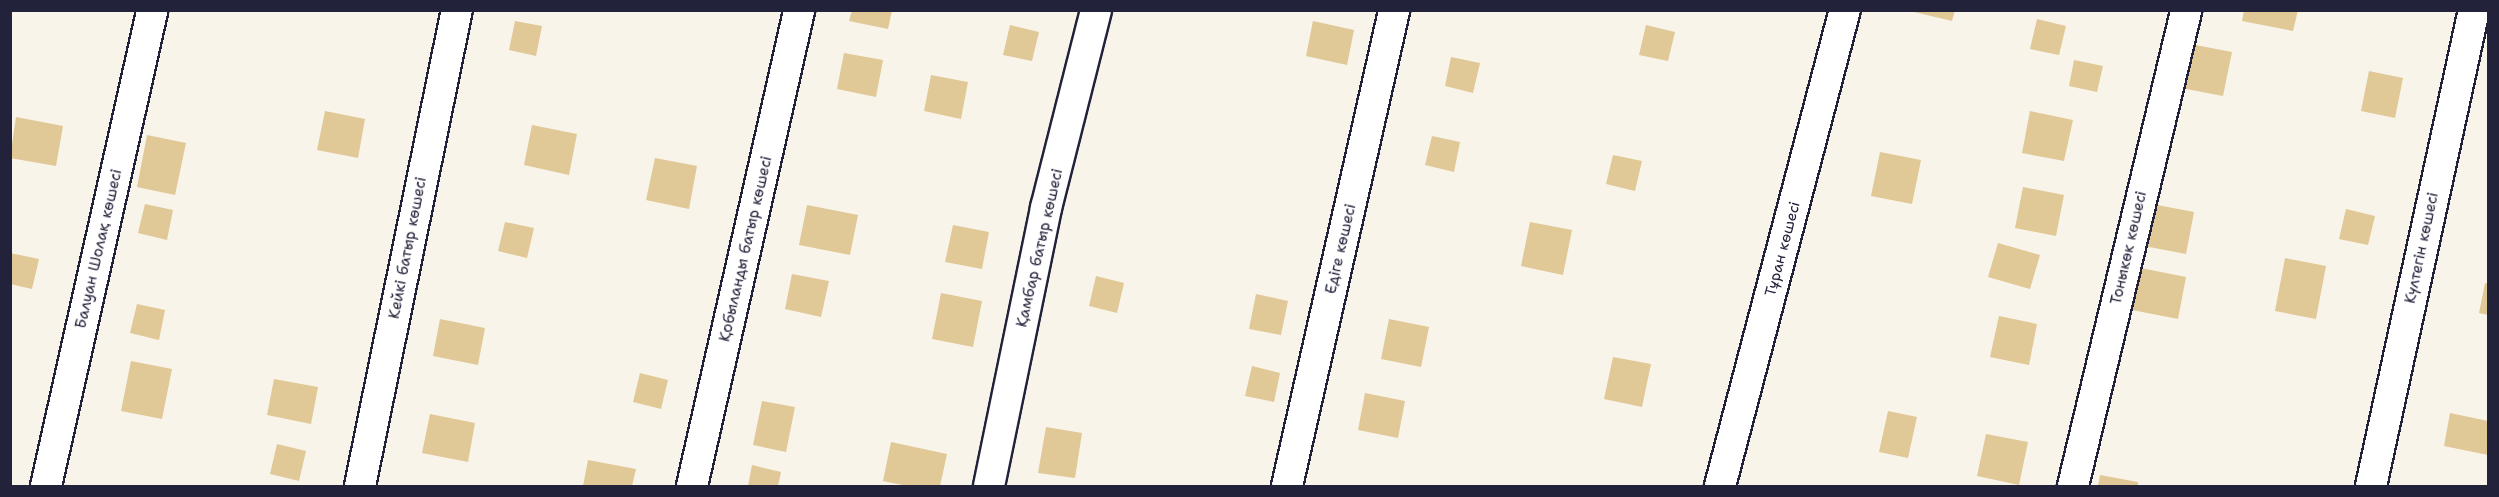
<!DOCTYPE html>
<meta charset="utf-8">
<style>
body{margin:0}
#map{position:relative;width:2499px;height:497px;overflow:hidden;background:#f9f4ea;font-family:"Shantell Sans",sans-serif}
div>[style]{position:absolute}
.building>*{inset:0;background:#e0c897}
.roads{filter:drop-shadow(2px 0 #22223b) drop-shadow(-2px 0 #22223b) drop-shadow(0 2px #22223b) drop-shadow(0 -2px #22223b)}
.minor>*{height:30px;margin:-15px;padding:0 15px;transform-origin:15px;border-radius:15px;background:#fff}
span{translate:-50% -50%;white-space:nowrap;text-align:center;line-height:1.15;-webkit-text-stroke:4.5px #fff;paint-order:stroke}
.street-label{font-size:15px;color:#22223b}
.frame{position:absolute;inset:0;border:12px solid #22223b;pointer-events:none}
</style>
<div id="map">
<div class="building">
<i style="clip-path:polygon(852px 10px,892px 10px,888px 29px,849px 21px)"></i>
<i style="clip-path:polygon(1906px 10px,1955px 10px,1952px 21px)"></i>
<i style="clip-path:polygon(2244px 10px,2298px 10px,2293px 31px,2242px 21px)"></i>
<i style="clip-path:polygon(2037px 19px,2066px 26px,2059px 55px,2030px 49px)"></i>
<i style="clip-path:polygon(515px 21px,542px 26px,536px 56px,509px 50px)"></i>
<i style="clip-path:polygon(1313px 21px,1354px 30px,1347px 65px,1306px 56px)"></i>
<i style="clip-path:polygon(1010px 25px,1039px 32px,1032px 61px,1003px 55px)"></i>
<i style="clip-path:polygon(1646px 25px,1675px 32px,1668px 61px,1639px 55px)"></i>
<i style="clip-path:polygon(2185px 43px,2232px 52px,2223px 96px,2176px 87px)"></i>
<i style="clip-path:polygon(844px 53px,883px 60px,876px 97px,837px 89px)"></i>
<i style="clip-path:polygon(1451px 57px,1480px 63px,1473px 93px,1445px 86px)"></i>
<i style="clip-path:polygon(2074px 60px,2103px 66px,2097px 92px,2069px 86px)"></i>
<i style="clip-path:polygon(2369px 71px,2403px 78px,2395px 118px,2361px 111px)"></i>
<i style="clip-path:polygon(931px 75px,968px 82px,961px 119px,924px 111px)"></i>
<i style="clip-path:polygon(325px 111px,365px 119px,358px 158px,317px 150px)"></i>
<i style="clip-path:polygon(2030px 111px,2073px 120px,2064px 161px,2022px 153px)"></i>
<i style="clip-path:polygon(16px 117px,63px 126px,56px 166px,10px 158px)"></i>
<i style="clip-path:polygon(532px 125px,577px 134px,569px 175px,524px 165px)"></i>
<i style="clip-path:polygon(147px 135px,186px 143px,175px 195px,137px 187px)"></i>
<i style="clip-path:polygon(1432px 136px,1460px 142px,1454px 172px,1425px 165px)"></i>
<i style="clip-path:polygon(1880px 152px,1921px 160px,1912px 204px,1871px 196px)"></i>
<i style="clip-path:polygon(1613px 155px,1642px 161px,1635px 191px,1606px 184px)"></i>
<i style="clip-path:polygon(655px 158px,697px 166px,689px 209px,646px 200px)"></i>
<i style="clip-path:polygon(2023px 187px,2064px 195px,2056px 236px,2015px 228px)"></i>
<i style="clip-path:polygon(145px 204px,173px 210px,167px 240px,138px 233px)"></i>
<i style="clip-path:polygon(2152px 204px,2194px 212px,2186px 254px,2144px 246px)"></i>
<i style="clip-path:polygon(807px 205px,858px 215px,850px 255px,799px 245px)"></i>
<i style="clip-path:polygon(2346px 209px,2375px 216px,2368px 245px,2339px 239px)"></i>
<i style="clip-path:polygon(505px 222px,534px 228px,527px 258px,498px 251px)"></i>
<i style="clip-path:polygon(1530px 222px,1572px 230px,1563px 275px,1521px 266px)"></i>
<i style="clip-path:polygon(953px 225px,989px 232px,982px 269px,945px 262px)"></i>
<i style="clip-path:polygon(1998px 243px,2040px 255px,2030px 289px,1988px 277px)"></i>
<i style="clip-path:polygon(10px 253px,39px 259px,32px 289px,10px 284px)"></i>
<i style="clip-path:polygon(2285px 258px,2326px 266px,2316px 319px,2275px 311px)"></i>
<i style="clip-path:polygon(2141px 268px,2186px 277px,2178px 319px,2132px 310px)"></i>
<i style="clip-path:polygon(792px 274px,829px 281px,821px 317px,785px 309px)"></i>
<i style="clip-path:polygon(1096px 276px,1124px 283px,1117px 313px,1089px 306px)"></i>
<i style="clip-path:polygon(2485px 283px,2488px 284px,2488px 315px,2479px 313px)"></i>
<i style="clip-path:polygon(941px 293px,982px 301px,973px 347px,932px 339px)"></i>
<i style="clip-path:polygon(1256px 294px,1288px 301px,1281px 335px,1249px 329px)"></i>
<i style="clip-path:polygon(137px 304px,165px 310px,159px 340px,130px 333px)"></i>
<i style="clip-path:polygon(1999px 316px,2037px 324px,2029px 365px,1990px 357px)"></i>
<i style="clip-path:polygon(440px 319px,485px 328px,478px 365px,433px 356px)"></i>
<i style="clip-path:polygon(1389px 319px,1429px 327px,1421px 367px,1381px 359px)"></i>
<i style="clip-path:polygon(1613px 357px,1651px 364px,1642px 407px,1604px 399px)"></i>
<i style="clip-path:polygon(131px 361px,172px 369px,162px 419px,121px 411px)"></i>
<i style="clip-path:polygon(1252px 366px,1280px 373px,1274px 402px,1245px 396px)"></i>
<i style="clip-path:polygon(640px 373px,668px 380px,661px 409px,633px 402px)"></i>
<i style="clip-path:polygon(274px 379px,318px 387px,311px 424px,267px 415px)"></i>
<i style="clip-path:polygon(1365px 393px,1405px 401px,1398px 438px,1358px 430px)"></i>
<i style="clip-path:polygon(762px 401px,795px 407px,786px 452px,753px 445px)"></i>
<i style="clip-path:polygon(1888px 411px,1917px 417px,1908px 458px,1879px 452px)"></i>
<i style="clip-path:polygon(2450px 413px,2488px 421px,2488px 455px,2444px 446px)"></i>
<i style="clip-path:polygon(430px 414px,475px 423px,468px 462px,422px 453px)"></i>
<i style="clip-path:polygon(1046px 427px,1082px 433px,1075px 478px,1038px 473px)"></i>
<i style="clip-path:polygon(1986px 434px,2028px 442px,2019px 485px,1977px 476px)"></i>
<i style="clip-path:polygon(891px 442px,947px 454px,940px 486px,907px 486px,883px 481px)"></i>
<i style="clip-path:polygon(277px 444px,306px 451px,299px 481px,270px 474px)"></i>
<i style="clip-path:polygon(588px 460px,636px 469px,632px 486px,583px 486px)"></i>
<i style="clip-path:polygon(752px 465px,781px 472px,778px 486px,748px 486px)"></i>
<i style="clip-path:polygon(2100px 475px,2138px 482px,2138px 486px,2098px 486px)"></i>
</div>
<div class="roads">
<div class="minor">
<i style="left:46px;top:486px;width:488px;rotate:-77.4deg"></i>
<i style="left:360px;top:486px;width:486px;rotate:-78.5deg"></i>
<i style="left:692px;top:486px;width:488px;rotate:-77.3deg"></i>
<i style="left:989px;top:486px;width:284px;rotate:-78.4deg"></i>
<i style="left:1046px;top:208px;width:204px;rotate:-75.8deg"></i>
<i style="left:1287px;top:486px;width:488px;rotate:-77.3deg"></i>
<i style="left:1720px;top:486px;width:492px;rotate:-75.3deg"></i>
<i style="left:2073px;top:486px;width:489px;rotate:-76.6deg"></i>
<i style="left:2371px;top:486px;width:487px;rotate:-77.8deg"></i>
</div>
</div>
<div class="street-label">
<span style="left:408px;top:248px;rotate:-79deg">Кейкі батыр көшесі</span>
<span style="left:1040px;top:248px;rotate:-77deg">Қамбар батыр көшесі</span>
<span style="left:2129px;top:248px;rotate:-77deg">Тоныкөк көшесі</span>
<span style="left:2422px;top:248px;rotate:-78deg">Күлтегін көшесі</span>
<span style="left:99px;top:249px;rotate:-77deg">Балуан Шолақ көшесі</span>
<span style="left:746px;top:249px;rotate:-77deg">Қобыланды батыр көшесі</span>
<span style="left:1341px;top:249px;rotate:-77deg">Едіге көшесі</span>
<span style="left:1783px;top:249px;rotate:-75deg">Тұран көшесі</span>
</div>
<div class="frame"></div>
</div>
